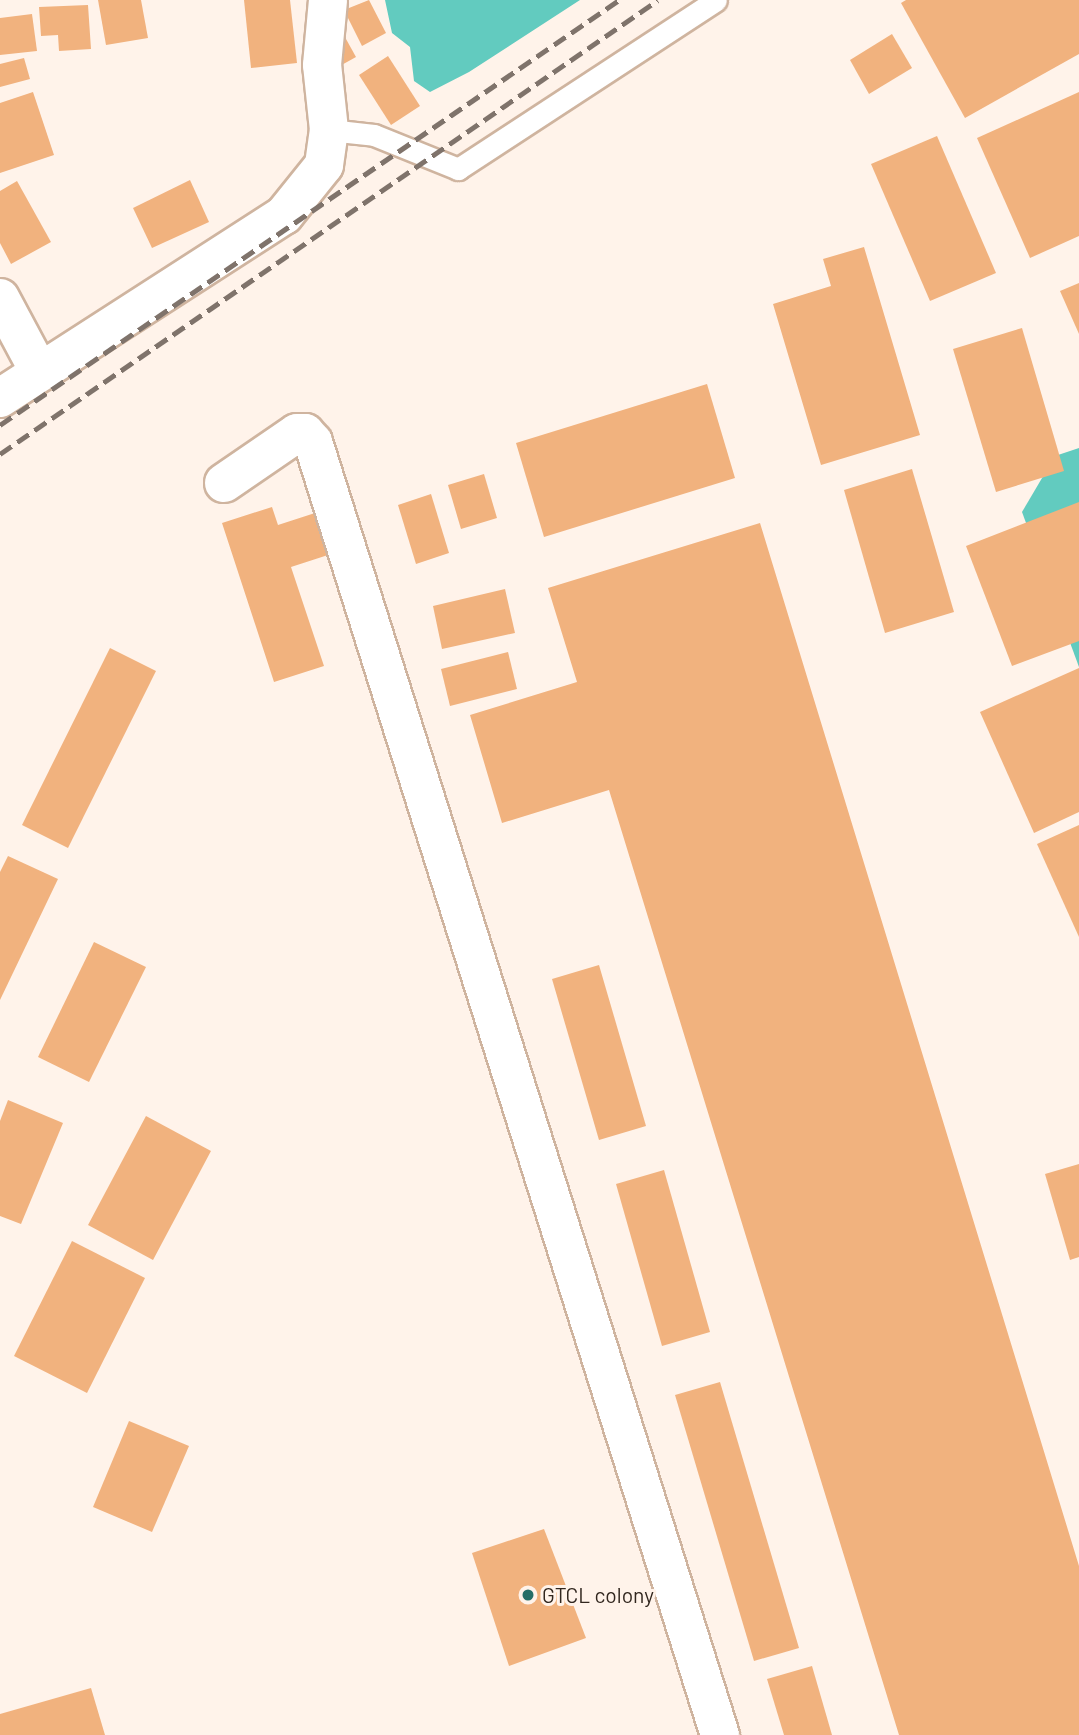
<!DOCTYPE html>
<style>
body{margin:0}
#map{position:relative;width:1079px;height:1735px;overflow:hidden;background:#fff3ea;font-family:Barlow,sans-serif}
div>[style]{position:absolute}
.water>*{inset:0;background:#62cbbf}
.building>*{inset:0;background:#f1b27e}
.roads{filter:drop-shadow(2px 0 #cfb49f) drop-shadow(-2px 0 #cfb49f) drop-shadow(0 2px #cfb49f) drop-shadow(0 -2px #cfb49f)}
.lane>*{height:21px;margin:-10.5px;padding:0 10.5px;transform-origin:10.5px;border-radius:10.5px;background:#fff}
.street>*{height:38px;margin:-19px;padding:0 19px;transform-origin:19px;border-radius:19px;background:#fff}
.rail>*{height:5px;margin-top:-2.5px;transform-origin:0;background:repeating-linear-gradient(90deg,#7f736b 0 14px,transparent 0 21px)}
.dots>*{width:19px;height:19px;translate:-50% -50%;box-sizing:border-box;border:4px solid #fff3ea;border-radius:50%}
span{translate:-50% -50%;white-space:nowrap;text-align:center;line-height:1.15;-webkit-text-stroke:6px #fff3ea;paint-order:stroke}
.poi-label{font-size:21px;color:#31261e}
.left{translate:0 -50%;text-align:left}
</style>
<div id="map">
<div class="water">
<i style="clip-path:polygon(385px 0,580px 0,469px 72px,430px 92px,414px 81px,410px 47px,392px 33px)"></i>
<i style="clip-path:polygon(1079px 448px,1079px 667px,1022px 512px,1055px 456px)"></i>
</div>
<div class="building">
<i style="clip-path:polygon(98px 0,141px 0,148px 38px,106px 45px)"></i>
<i style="clip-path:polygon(244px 0,290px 0,297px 63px,251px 68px)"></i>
<i style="clip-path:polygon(369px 0,386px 33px,362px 46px,344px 10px)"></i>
<i style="clip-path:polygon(906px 0,1079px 0,1079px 54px,965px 118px,901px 3px)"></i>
<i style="clip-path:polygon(88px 5px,91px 49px,59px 51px,58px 35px,41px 36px,39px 7px)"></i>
<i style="clip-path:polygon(32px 14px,37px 51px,0 55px,0 18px)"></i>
<i style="clip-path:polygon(341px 30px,356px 57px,338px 67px)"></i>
<i style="clip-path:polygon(892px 34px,912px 68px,869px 94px,850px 60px)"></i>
<i style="clip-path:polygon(388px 56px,420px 106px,391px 125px,359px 75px)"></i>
<i style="clip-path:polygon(24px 58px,30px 79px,0 87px,0 64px)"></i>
<i style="clip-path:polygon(33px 92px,54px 155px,0 173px,0 103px)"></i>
<i style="clip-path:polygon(1079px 92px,1079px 236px,1030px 258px,977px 138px)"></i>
<i style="clip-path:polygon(937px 136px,996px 273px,930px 301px,871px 164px)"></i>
<i style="clip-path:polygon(190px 180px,209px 222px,152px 248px,133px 208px)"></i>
<i style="clip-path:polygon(17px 181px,51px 242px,11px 264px,0 243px,0 191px)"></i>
<i style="clip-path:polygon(864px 247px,920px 435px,821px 465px,773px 304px,831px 286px,823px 259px)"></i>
<i style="clip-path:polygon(1079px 283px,1079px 334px,1060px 291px)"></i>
<i style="clip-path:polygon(1022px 328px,1064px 471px,996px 492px,953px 349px)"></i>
<i style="clip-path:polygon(707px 384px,735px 478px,544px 537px,516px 443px)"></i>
<i style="clip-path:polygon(912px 469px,954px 612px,885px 633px,844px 490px)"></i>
<i style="clip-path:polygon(484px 474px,497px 518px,461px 529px,448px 485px)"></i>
<i style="clip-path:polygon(431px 494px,449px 553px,416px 564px,398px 505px)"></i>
<i style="clip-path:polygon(1079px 502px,1079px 641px,1012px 666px,966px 546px)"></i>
<i style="clip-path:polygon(272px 507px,278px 525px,315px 513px,328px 555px,291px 567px,324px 666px,274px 682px,222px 523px)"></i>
<i style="clip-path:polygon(760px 523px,1079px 1566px,1079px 1735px,899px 1735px,609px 790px,502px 823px,470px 715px,577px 682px,548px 588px)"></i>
<i style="clip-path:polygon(505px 589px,515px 633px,442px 649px,433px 606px)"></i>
<i style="clip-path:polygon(110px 648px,156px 671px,68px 848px,22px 825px)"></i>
<i style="clip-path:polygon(508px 652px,517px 689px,450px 706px,441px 669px)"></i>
<i style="clip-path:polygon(1079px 668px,1079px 812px,1034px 833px,980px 712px)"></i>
<i style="clip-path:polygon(1079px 825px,1079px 937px,1037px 844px)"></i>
<i style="clip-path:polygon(8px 856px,58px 879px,0 1000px,0 872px)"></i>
<i style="clip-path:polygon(94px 942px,146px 967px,89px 1082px,38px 1057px)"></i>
<i style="clip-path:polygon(599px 965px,646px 1126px,599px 1140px,552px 979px)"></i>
<i style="clip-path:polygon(8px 1100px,63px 1123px,21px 1224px,0 1216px,0 1121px)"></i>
<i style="clip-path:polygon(146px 1116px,211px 1151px,153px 1260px,88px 1225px)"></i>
<i style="clip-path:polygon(1079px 1164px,1079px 1257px,1070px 1260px,1045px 1174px)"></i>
<i style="clip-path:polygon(664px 1170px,710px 1332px,662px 1346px,616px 1184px)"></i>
<i style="clip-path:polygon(72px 1241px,145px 1278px,87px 1393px,14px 1356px)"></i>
<i style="clip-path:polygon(720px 1382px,799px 1648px,754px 1661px,675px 1395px)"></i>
<i style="clip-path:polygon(129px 1421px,189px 1446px,152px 1532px,93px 1507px)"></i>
<i style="clip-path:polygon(544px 1529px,586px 1638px,509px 1666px,472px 1553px)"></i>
<i style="clip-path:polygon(812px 1666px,832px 1735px,784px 1735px,767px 1679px)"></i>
<i style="clip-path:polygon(91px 1688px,105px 1735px,0 1735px,0 1714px)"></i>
</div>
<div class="roads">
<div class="lane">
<i style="left:329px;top:130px;width:45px;rotate:6.3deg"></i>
<i style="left:374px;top:135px;width:91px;rotate:22deg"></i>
<i style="left:458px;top:169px;width:308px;rotate:-33.2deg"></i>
</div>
<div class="street">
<i style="left:0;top:298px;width:83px;rotate:61.9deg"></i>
<i style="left:0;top:398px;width:338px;rotate:-32.8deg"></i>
<i style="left:284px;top:215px;width:64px;rotate:-51.3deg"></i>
<i style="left:324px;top:165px;width:35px;rotate:-82deg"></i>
<i style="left:329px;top:130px;width:65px;rotate:-96.1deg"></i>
<i style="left:322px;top:65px;width:65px;rotate:-84.7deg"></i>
<i style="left:224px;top:483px;width:88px;rotate:-34.4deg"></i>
<i style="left:297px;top:433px;width:8px"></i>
<i style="left:305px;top:433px;width:12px;rotate:48deg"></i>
<i style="left:313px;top:442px;width:1356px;rotate:72.53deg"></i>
</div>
</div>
<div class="rail">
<i style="left:0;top:425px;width:751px;rotate:-34.47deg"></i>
<i style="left:0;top:454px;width:799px;rotate:-34.6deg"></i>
</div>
<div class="dots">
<i style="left:528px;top:1595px;background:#266e67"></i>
</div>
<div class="poi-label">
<span class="left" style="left:542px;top:1595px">GTCL colony</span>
</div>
</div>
